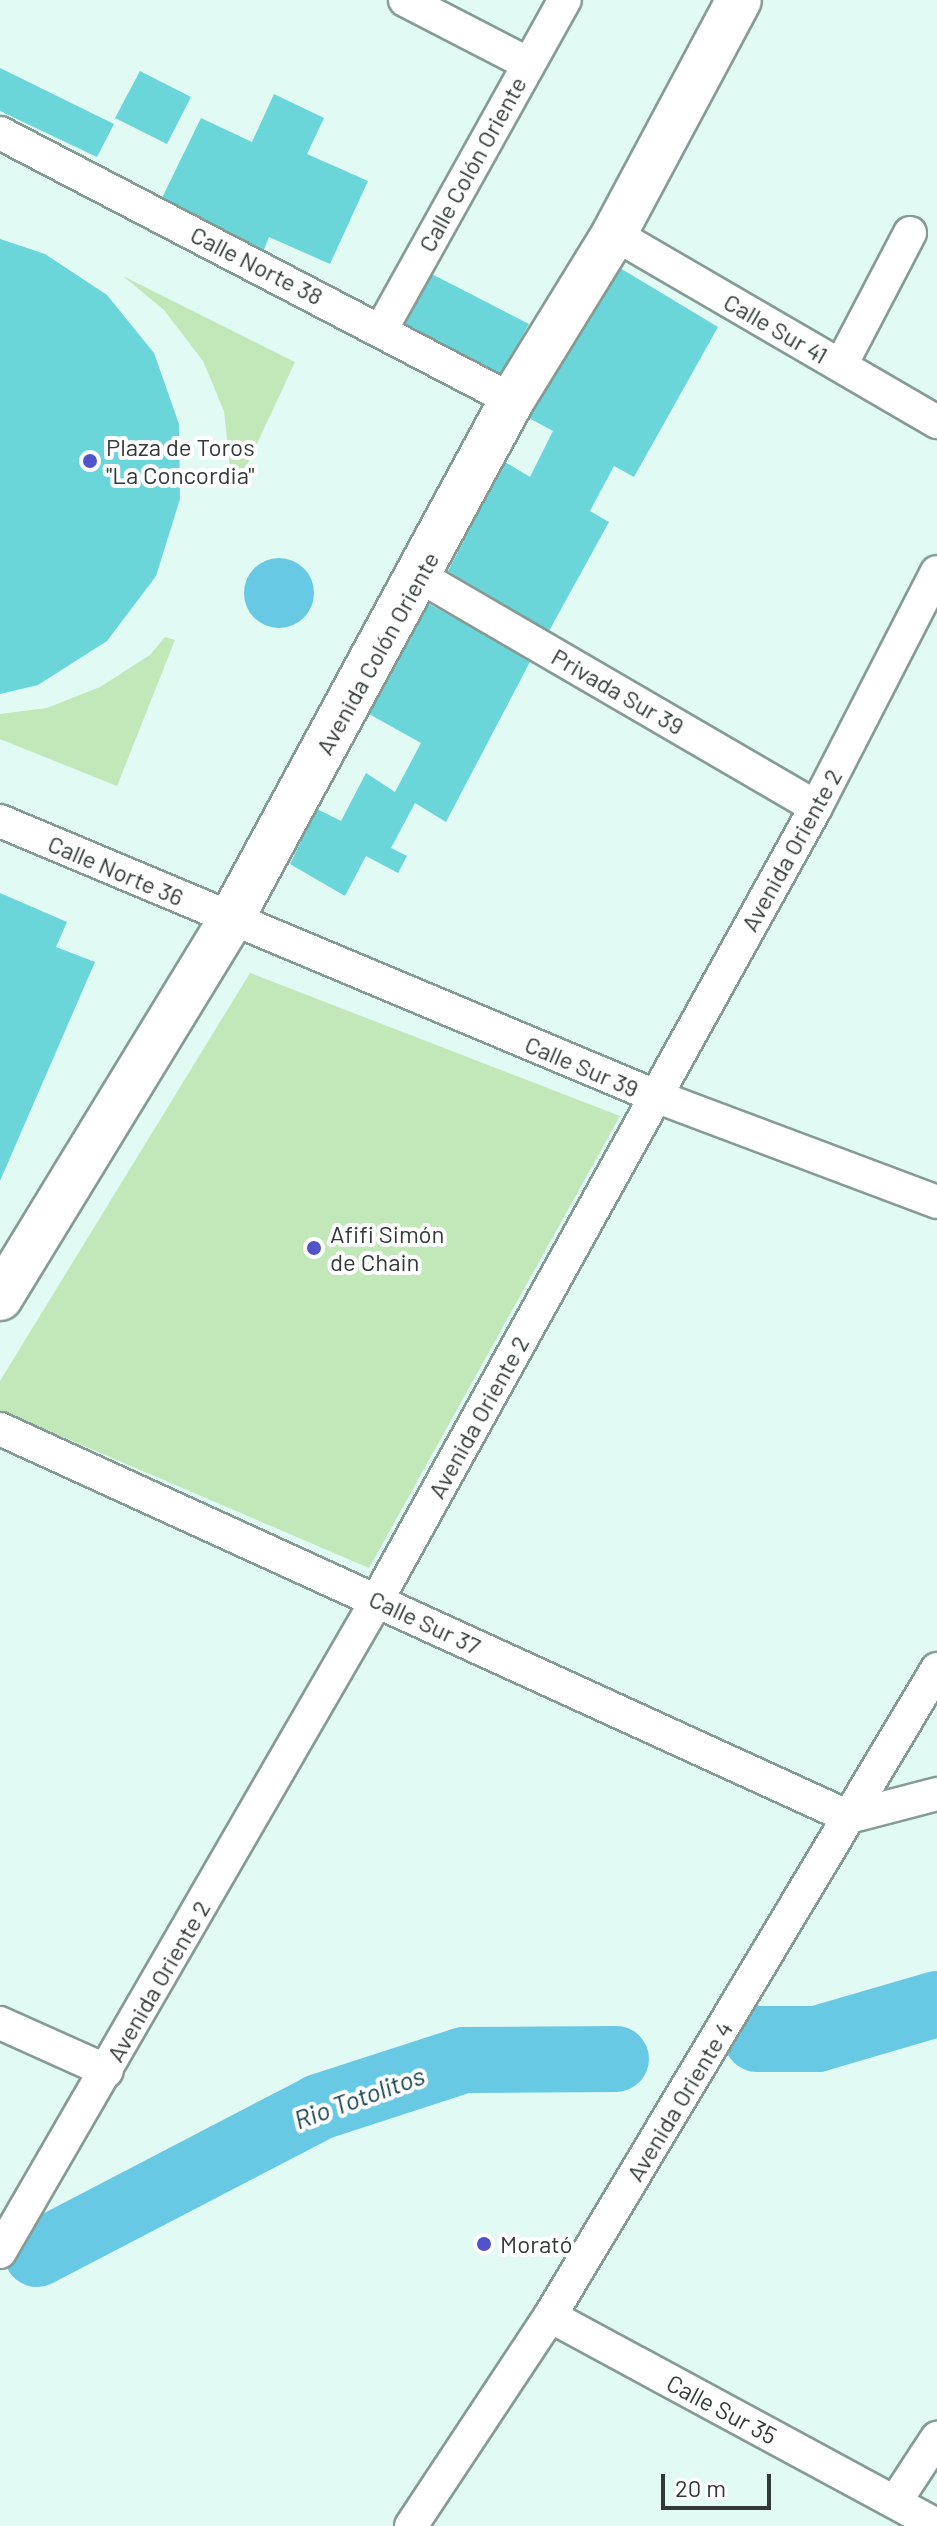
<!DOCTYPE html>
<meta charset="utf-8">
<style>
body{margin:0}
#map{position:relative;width:937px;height:2526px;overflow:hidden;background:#e1faf3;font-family:Barlow,sans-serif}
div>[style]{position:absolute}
.green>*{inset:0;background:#c2e7b9}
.water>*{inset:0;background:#68c9e4}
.round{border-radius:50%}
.river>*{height:66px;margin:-33px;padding:0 33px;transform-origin:33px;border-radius:33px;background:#68c9e4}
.building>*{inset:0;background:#6bd6da}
.roads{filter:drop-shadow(2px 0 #859b96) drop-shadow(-2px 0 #859b96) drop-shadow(0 2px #859b96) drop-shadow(0 -2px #859b96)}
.street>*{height:32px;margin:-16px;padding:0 16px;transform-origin:16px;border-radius:16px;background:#fff}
.secondary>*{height:44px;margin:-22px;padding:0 22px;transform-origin:22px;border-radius:22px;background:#fff}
.dots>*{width:22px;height:22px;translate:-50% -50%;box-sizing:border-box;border:4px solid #fff;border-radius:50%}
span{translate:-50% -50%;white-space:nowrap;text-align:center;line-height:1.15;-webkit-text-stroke:8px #fff;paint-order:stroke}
.street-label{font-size:24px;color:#313a38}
.poi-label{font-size:24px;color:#313a38}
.left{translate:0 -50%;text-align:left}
.water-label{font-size:26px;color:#14404c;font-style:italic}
.scale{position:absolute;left:661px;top:2474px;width:110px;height:36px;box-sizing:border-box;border:4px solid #313a38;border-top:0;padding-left:10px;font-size:24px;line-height:28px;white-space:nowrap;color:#313a38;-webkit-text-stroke:6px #fff;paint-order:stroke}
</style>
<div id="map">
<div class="green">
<i style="clip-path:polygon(123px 276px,295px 362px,240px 480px,231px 476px,224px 411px,203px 361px,164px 310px)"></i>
<i style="clip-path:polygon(165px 637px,175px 640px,117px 786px,0 739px,0 714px,47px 708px,100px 687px,150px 655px)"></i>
<i style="clip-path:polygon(250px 973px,620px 1116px,369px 1568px,0 1410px,0 1381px)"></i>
</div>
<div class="water">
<i class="round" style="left:244px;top:558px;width:70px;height:70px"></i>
</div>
<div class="river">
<i style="left:757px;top:2039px;width:60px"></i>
<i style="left:817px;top:2039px;width:125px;rotate:-16.3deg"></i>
<i style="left:37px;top:2254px;width:318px;rotate:-27.5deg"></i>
<i style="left:319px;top:2107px;width:152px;rotate:-18deg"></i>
<i style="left:464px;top:2060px;width:152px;rotate:-0.4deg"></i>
</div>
<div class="building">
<i style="clip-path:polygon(0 68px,114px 124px,97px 157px,0 111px)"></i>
<i style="clip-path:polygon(140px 71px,191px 97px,167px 144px,115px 118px)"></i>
<i style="clip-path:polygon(274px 94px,324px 118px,307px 154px,368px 181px,330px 264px,269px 237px,263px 252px,160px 202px,201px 118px,252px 142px)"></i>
<i style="clip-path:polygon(0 239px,45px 254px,107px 295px,154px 353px,179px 424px,180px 499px,156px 576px,107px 641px,38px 685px,0 694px)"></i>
<i style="clip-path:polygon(615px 265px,718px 327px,634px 477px,614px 466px,590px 511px,609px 522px,549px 631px,448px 571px,505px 462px,530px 477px,553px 431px,529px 418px)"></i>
<i style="clip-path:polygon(426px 271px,529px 324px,501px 376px,398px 323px)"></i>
<i style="clip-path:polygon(429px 604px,531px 660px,446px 822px,415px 803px,391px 848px,407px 856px,398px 873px,366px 856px,345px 896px,290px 864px,317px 809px,341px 821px,366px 773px,395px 792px,421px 743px,369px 714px)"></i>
<i style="clip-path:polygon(0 893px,67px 922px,56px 947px,95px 962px,0 1181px)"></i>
</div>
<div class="roads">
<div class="street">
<i style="left:405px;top:0;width:137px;rotate:27.3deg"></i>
<i style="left:0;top:133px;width:577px;rotate:27.54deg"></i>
<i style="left:614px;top:234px;width:374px;rotate:30.2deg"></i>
<i style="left:381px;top:330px;width:378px;rotate:-60.9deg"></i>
<i style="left:841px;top:365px;width:149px;rotate:-62.4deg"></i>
<i style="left:419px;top:576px;width:459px;rotate:30.2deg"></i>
<i style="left:0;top:821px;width:710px;rotate:22.77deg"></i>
<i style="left:655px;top:1096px;width:301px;rotate:20.6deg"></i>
<i style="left:0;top:1429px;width:933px;rotate:24.56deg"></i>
<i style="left:849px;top:1817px;width:91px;rotate:-14.6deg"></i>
<i style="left:0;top:2023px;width:117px;rotate:24.2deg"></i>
<i style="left:0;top:2252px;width:753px;rotate:-59.96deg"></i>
<i style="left:377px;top:1600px;width:906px;rotate:-61.03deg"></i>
<i style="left:816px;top:807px;width:264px;rotate:-62.8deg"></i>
<i style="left:550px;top:2316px;width:440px;rotate:28.4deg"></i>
<i style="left:895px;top:2502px;width:77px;rotate:-56.7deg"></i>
<i style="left:411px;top:2526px;width:252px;rotate:-56.5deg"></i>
<i style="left:550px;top:2316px;width:754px;rotate:-59.11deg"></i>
</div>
<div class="secondary">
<i style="left:0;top:1298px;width:444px;rotate:-58.6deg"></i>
<i style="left:231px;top:919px;width:590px;rotate:-61.57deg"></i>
<i style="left:512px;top:400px;width:195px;rotate:-58.4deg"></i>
<i style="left:614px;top:234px;width:265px;rotate:-61.9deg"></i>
</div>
</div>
<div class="dots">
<i style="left:90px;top:461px;background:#5053c9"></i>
<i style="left:314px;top:1248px;background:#5053c9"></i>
<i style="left:484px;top:2244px;background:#5053c9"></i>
</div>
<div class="street-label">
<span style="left:472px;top:164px;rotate:-61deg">Calle Colón Oriente</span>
<span style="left:257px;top:265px;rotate:27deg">Calle Norte 38</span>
<span style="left:776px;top:328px;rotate:30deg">Calle Sur 41</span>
<span style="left:377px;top:653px;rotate:-61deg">Avenida Colón Oriente</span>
<span style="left:618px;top:691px;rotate:30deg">Privada Sur 39</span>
<span style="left:791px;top:850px;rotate:-61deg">Avenida Oriente 2</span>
<span style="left:116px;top:870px;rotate:23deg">Calle Norte 36</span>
<span style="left:582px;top:1066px;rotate:23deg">Calle Sur 39</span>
<span style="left:478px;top:1417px;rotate:-61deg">Avenida Oriente 2</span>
<span style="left:425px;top:1622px;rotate:25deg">Calle Sur 37</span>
<span style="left:158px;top:1981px;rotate:-60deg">Avenida Oriente 2</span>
<span style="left:679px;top:2101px;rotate:-59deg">Avenida Oriente 4</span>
<span style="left:722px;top:2409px;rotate:28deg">Calle Sur 35</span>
</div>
<div class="poi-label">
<span class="left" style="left:106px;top:461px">Plaza de Toros<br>"La Concordia"</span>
<span class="left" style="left:330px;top:1248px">Afifi Simón<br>de Chain</span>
<span class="left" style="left:500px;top:2244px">Morató</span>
</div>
<div class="water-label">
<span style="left:359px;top:2097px;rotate:-20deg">Rio Totolitos</span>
</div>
<div class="scale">20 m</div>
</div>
